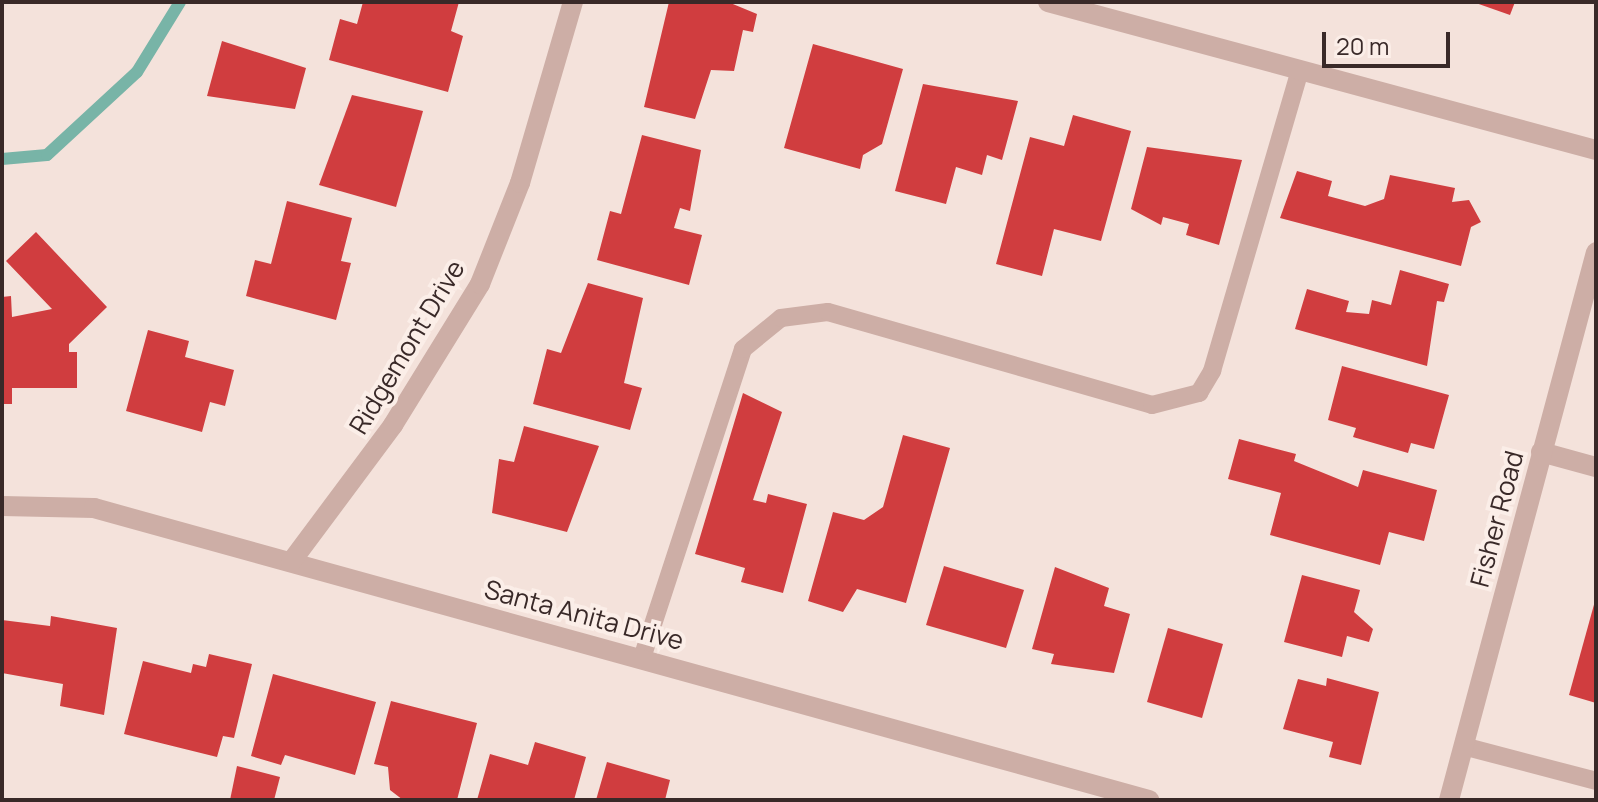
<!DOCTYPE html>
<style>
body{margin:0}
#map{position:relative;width:1598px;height:802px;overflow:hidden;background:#f4e2db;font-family:Manrope,sans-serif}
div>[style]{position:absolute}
.stream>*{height:12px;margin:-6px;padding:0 6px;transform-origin:6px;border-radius:6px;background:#78b4a7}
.building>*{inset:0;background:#d03d3f}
.service>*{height:18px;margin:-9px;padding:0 9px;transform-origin:9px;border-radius:9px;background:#cdaea6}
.minor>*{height:20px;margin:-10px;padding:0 10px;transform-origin:10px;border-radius:10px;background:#cdaea6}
.tertiary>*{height:20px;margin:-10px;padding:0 10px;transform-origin:10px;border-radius:10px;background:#cdaea6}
span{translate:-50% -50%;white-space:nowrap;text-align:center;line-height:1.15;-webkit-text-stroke:8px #fbeee8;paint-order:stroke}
.street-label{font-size:26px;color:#392928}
.frame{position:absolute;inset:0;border:4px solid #392928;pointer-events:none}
.scale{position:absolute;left:1322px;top:32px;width:128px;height:36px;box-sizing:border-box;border:4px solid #392928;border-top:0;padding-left:10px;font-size:24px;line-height:28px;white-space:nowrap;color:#392928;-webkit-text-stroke:6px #fbeee8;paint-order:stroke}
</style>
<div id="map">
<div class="stream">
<i style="left:2px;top:159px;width:45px;rotate:-5.1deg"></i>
<i style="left:47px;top:155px;width:122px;rotate:-42.7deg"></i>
<i style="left:137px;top:72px;width:82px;rotate:-58.4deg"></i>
</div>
<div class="building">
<i style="clip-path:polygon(363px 2px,459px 2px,451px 31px,463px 36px,448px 92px,329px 60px,340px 19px,357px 24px)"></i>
<i style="clip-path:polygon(669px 2px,728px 2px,757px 14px,753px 32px,743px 30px,734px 71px,711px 70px,695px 119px,644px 107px)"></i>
<i style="clip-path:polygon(1473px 2px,1515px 2px,1510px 15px)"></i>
<i style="clip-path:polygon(222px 41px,306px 68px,295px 109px,207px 96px)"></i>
<i style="clip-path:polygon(813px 44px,903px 69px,882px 144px,863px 155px,860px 169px,784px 148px)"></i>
<i style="clip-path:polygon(923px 84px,1018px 101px,1002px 160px,987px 155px,982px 175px,956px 167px,946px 204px,895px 191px)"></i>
<i style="clip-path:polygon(352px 95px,423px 111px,396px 207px,319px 185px)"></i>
<i style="clip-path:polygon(1073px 115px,1131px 131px,1101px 241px,1054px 229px,1042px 276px,996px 264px,1030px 137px,1064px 146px)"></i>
<i style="clip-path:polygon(642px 135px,701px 150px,690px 211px,680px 208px,674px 228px,702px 235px,689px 285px,597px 260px,610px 211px,621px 214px)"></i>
<i style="clip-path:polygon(1147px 147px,1242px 160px,1219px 245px,1186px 235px,1189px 224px,1163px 217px,1161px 225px,1131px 209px)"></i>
<i style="clip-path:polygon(1297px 171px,1332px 181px,1328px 196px,1365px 206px,1384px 199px,1390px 175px,1455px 188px,1452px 202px,1469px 200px,1481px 222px,1471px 227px,1461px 266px,1280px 218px)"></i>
<i style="clip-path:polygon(287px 201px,352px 218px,341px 261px,351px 263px,336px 320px,246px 296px,255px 260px,271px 264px)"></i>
<i style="clip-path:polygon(36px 232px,107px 307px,69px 344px,69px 352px,77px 352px,77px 388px,12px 388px,12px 404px,2px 404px,2px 297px,11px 296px,12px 317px,52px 309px,6px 261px)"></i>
<i style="clip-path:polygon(1400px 270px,1449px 284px,1444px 302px,1437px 301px,1427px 366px,1295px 329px,1307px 289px,1349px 301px,1346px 312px,1369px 314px,1372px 300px,1391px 305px)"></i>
<i style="clip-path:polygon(588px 283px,643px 298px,624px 383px,642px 388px,630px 430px,533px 404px,547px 349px,561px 353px)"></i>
<i style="clip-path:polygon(148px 330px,189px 341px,185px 357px,234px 370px,225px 406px,210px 402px,202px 432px,126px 411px)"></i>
<i style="clip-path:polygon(1342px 366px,1449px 395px,1434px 449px,1411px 443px,1408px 453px,1353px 437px,1356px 428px,1328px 420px)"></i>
<i style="clip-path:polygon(743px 393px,782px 412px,753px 500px,766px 503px,768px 494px,807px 504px,783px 593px,741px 582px,745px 568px,695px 554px)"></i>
<i style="clip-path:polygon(524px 426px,599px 446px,567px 532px,492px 513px,499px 459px,514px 462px)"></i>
<i style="clip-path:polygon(903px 435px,950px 448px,906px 603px,857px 589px,843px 612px,808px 601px,833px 512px,864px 520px,883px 507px)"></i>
<i style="clip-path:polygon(1239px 439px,1296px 454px,1294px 461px,1358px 487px,1363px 470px,1437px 490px,1424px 541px,1389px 532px,1380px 565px,1270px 535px,1281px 493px,1228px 479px)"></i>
<i style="clip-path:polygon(944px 566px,1024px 590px,1006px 648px,926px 625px)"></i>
<i style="clip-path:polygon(1055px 567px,1109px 588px,1104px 606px,1130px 614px,1114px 673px,1051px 664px,1054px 654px,1032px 649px)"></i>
<i style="clip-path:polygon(1302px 575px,1360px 590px,1354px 612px,1373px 629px,1369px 642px,1347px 636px,1342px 657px,1284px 642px)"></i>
<i style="clip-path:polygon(1595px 601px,1596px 602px,1596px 703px,1569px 695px)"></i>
<i style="clip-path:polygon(51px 616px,117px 628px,104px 715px,60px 706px,63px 684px,2px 673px,2px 620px,50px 626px)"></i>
<i style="clip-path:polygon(1168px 628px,1223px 644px,1202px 718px,1147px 702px)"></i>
<i style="clip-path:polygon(209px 654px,252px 664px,234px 738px,223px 736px,217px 757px,124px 734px,143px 661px,191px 673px,193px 664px,206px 667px)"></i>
<i style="clip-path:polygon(273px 674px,376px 702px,355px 775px,285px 755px,281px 765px,251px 756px)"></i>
<i style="clip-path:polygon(1327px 678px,1379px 692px,1361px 765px,1329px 757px,1333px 742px,1283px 729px,1298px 679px,1326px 686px)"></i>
<i style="clip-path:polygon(391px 701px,477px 723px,457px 800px,403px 800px,390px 790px,388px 767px,374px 764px)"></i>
<i style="clip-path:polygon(535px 742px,586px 757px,574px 800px,477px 800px,490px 754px,528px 765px)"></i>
<i style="clip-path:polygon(607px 762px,670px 780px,665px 800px,596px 800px)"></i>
<i style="clip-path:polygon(237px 766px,280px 777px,274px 800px,230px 800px)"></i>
</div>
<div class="service">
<i style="left:642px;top:658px;width:325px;rotate:-71.9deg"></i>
<i style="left:743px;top:349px;width:49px;rotate:-39.2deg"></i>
<i style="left:781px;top:318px;width:47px;rotate:-7.3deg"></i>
<i style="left:828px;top:312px;width:337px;rotate:16deg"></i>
<i style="left:1152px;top:405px;width:49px;rotate:-14.3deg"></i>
<i style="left:1199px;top:393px;width:26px;rotate:-59deg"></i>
<i style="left:1212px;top:371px;width:314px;rotate:-73.7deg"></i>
<i style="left:1463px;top:746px;width:138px;rotate:14.7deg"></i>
</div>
<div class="minor">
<i style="left:1048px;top:2px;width:568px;rotate:15.11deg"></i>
<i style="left:1541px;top:452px;width:57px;rotate:15.3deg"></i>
<i style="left:2px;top:506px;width:92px;rotate:1.2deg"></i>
<i style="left:94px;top:508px;width:1095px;rotate:15.47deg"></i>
<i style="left:291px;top:562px;width:171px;rotate:-53.3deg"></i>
<i style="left:393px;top:425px;width:166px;rotate:-58.3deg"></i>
<i style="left:480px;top:284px;width:109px;rotate:-68.4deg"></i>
<i style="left:520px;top:183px;width:189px;rotate:-73.7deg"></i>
</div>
<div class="tertiary">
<i style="left:1449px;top:800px;width:567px;rotate:-74.98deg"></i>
</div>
<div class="street-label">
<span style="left:407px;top:347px;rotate:-59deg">Ridgemont Drive</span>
<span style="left:1497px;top:519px;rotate:-75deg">Fisher Road</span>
<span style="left:584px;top:615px;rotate:15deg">Santa Anita Drive</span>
</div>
<div class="frame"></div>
<div class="scale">20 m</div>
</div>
